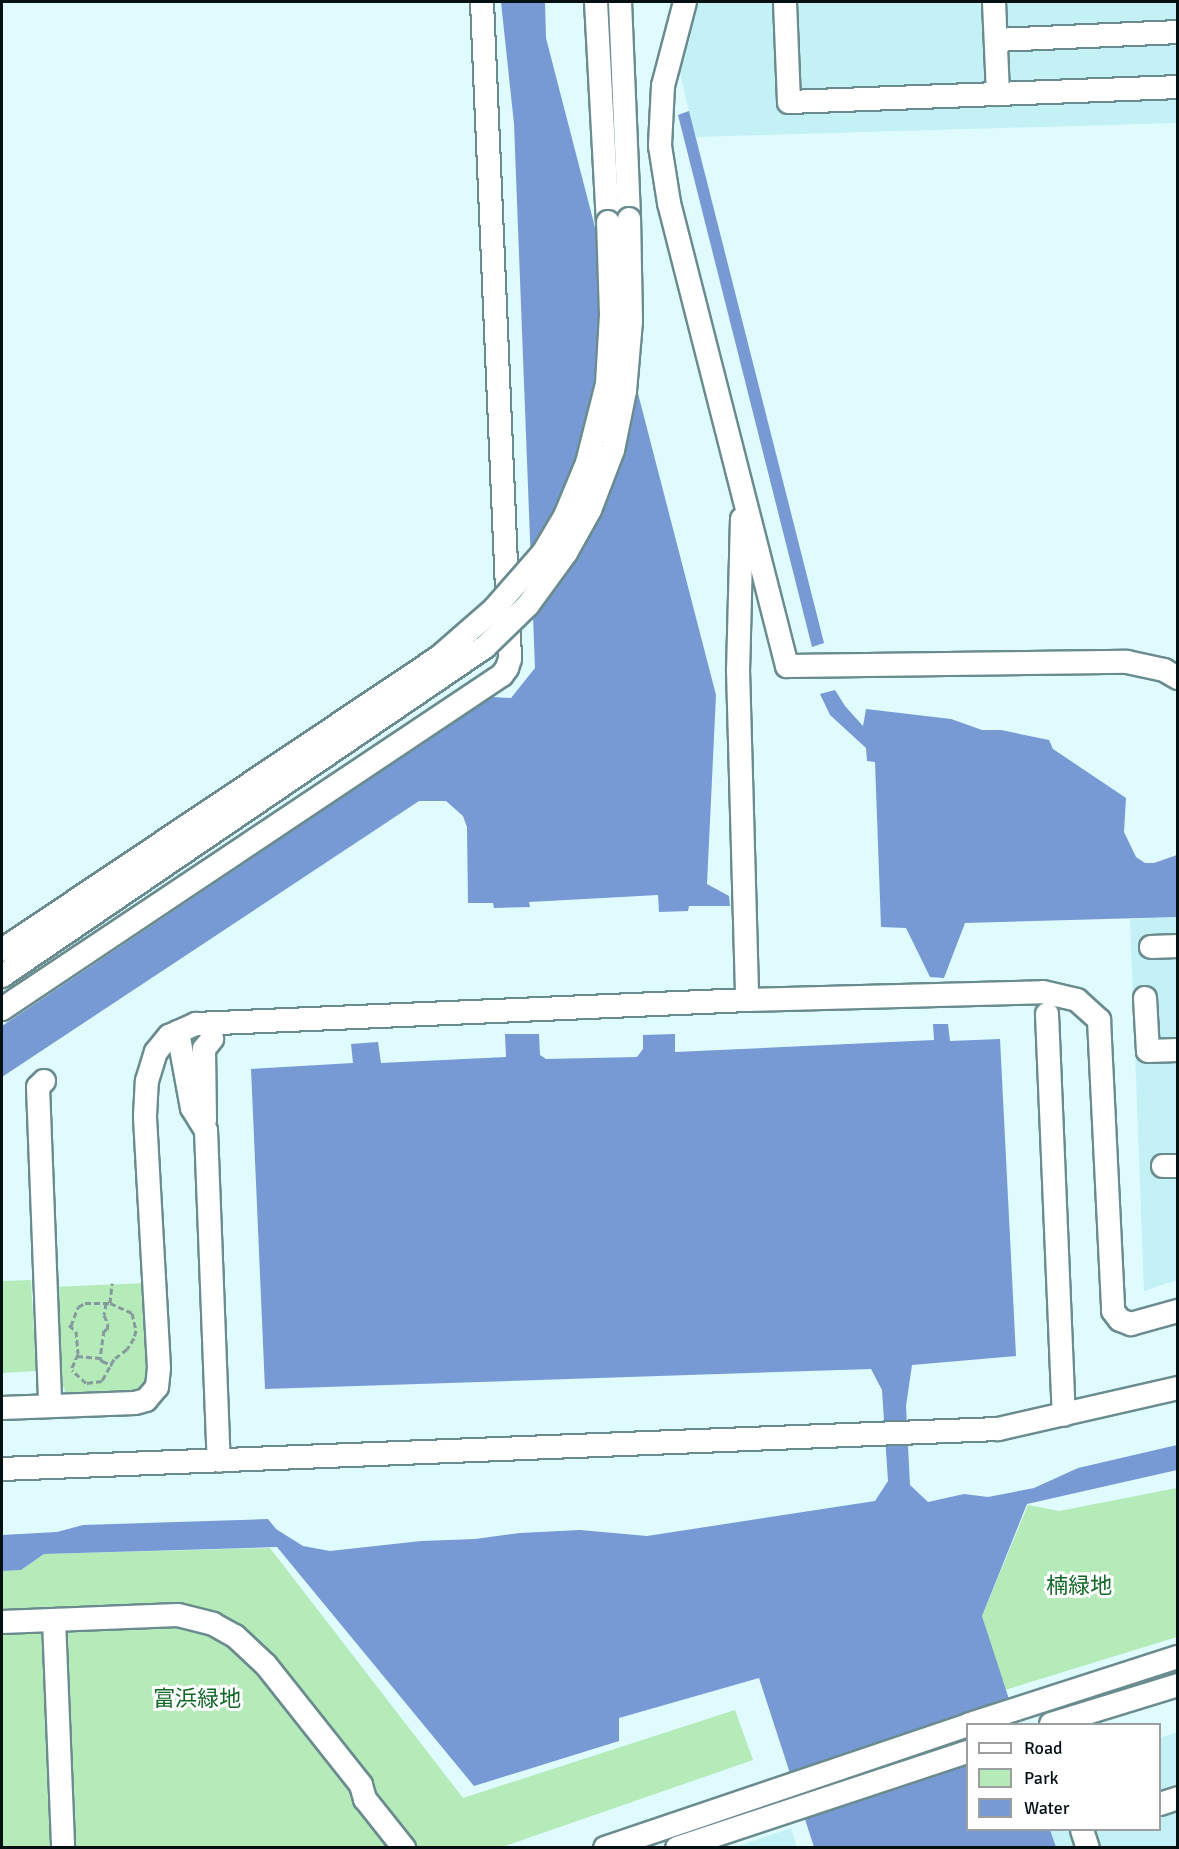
<!DOCTYPE html>
<meta charset="utf-8">
<style>
body{margin:0}
#map{position:relative;width:1179px;height:1849px;overflow:hidden;background:#dffbfe;font-family:Signika,"Noto Sans JP",sans-serif}
div>[style]{position:absolute}
.built>*{inset:0;background:#c4f1f6}
.green>*{inset:0;background:#b5eab9}
.water>*{inset:0;background:#7799d4}
.path>*{height:3px;margin-top:-1.5px;transform-origin:0;background:repeating-linear-gradient(90deg,#859a9c 0 6px,transparent 0 9px)}
.roads{filter:drop-shadow(2px 0 #6b8c8f) drop-shadow(-2px 0 #6b8c8f) drop-shadow(0 2px #6b8c8f) drop-shadow(0 -2px #6b8c8f)}
.minor>*{height:22px;margin:-11px;padding:0 11px;transform-origin:11px;border-radius:11px;background:#fff}
.bridges{filter:drop-shadow(2px 0 #6b8c8f) drop-shadow(-2px 0 #6b8c8f) drop-shadow(0 2px #6b8c8f) drop-shadow(0 -2px #6b8c8f)}
.minor-bridge>*{height:22px;margin:-11px;padding:0 11px;transform-origin:11px;border-radius:11px;background:#fff}
span{translate:-50% -50%;white-space:nowrap;text-align:center;line-height:1.15;-webkit-text-stroke:6px #fff;paint-order:stroke}
.park-label{font-size:22px;color:#136828}
.frame{position:absolute;inset:0;border:3px solid #041011;pointer-events:none}
.legend{position:absolute;left:966px;top:1723px;width:195px;height:108px;box-sizing:border-box;background:#fff;border:2px solid #9b9fa0;margin:0;padding:8px 10px;list-style:none;font-size:18px;color:#041011}
.legend li{display:flex;align-items:center;gap:12px;height:30px}
.legend b{width:30px;border:2px solid #9b9fa0}
</style>
<div id="map">
<div class="built">
<i style="clip-path:polygon(694px 2px,1177px 2px,1177px 123px,695px 137px,677px 60px)"></i>
<i style="clip-path:polygon(1178px 917px,1177px 1280px,1144px 1291px,1130px 919px)"></i>
<i style="clip-path:polygon(1177px 1732px,1177px 1847px,1055px 1847px,1049px 1830px,1160px 1830px,1160px 1738px)"></i>
<i style="clip-path:polygon(791px 1828px,797px 1847px,735px 1847px)"></i>
</div>
<div class="green">
<i style="clip-path:polygon(31px 1280px,36px 1371px,2px 1373px,2px 1281px)"></i>
<i style="clip-path:polygon(145px 1283px,148px 1383px,140px 1390px,65px 1393px,64px 1387px,56px 1387px,53px 1287px)"></i>
<i style="clip-path:polygon(1177px 1488px,1177px 1637px,1005px 1690px,982px 1616px,1028px 1505px,1059px 1511px)"></i>
<i style="clip-path:polygon(270px 1548px,463px 1798px,735px 1710px,753px 1760px,502px 1847px,2px 1847px,2px 1571px,21px 1570px,44px 1554px)"></i>
</div>
<div class="water">
<i style="clip-path:polygon(501px 2px,545px 2px,546px 38px,716px 695px,707px 884px,729px 896px,730px 906px,689px 906px,688px 911px,659px 912px,658px 895px,529px 902px,530px 907px,494px 908px,493px 903px,468px 903px,467px 827px,463px 816px,446px 801px,419px 801px,2px 1077px,2px 1026px,492px 697px,511px 698px,535px 668px,514px 124px)"></i>
<i style="clip-path:polygon(689px 111px,824px 643px,812px 647px,678px 115px)"></i>
<i style="clip-path:polygon(835px 690px,845px 706px,863px 726px,866px 709px,951px 719px,982px 730px,1001px 730px,1049px 740px,1053px 749px,1126px 798px,1124px 832px,1136px 857px,1145px 863px,1154px 863px,1177px 855px,1177px 917px,965px 923px,944px 978px,930px 977px,906px 928px,881px 927px,875px 762px,867px 761px,866px 748px,830px 715px,820px 694px)"></i>
<i style="clip-path:polygon(933px 1024px,948px 1024px,950px 1041px,1000px 1039px,1016px 1356px,912px 1365px,906px 1406px,910px 1485px,928px 1502px,964px 1494px,988px 1497px,1034px 1488px,1078px 1468px,1177px 1445px,1177px 1470px,1027px 1504px,982px 1616px,1017px 1724px,968px 1724px,968px 1830px,1050px 1830px,1056px 1847px,814px 1847px,759px 1678px,619px 1718px,619px 1741px,474px 1786px,277px 1547px,44px 1554px,21px 1570px,2px 1571px,2px 1535px,57px 1532px,83px 1525px,268px 1519px,276px 1529px,303px 1546px,330px 1551px,421px 1541px,475px 1539px,520px 1533px,580px 1530px,647px 1536px,875px 1501px,888px 1481px,882px 1390px,871px 1369px,265px 1389px,251px 1069px,353px 1063px,351px 1044px,378px 1042px,381px 1063px,506px 1057px,505px 1034px,539px 1034px,540px 1055px,546px 1059px,637px 1057px,643px 1049px,643px 1035px,675px 1034px,675px 1052px,934px 1040px)"></i>
</div>
<div class="path">
<i style="left:106px;top:1303px;width:12px;rotate:99deg"></i>
<i style="left:104px;top:1315px;width:10px;rotate:66deg"></i>
<i style="left:108px;top:1324px;width:6px;rotate:99deg"></i>
<i style="left:107px;top:1330px;width:3px;rotate:180deg"></i>
<i style="left:104px;top:1330px;width:28px;rotate:98deg"></i>
<i style="left:100px;top:1358px;width:4px;rotate:56deg"></i>
<i style="left:102px;top:1361px;width:11px;rotate:22deg"></i>
<i style="left:110px;top:1303px;width:20px;rotate:-84deg"></i>
<i style="left:69px;top:1325px;width:9px;rotate:41deg"></i>
<i style="left:76px;top:1331px;width:23px;rotate:85deg"></i>
<i style="left:78px;top:1354px;width:17px;rotate:114deg"></i>
<i style="left:71px;top:1326px;width:20px;rotate:-70deg"></i>
<i style="left:78px;top:1307px;width:8px;rotate:-30deg"></i>
<i style="left:85px;top:1303px;width:25px"></i>
<i style="left:110px;top:1303px;width:24px;rotate:24deg"></i>
<i style="left:132px;top:1313px;width:17px;rotate:77deg"></i>
<i style="left:136px;top:1330px;width:8px;rotate:104deg"></i>
<i style="left:134px;top:1338px;width:13px;rotate:122deg"></i>
<i style="left:127px;top:1349px;width:16px;rotate:142deg"></i>
<i style="left:114px;top:1359px;width:25px;rotate:119deg"></i>
<i style="left:102px;top:1381px;width:16px;rotate:173deg"></i>
<i style="left:86px;top:1383px;width:19px;rotate:-137deg"></i>
<i style="left:77px;top:1356px;width:23px;rotate:5deg"></i>
</div>
<div class="roads">
<div class="minor">
<i style="left:596px;top:2px;width:220px;rotate:86.9deg"></i>
<i style="left:620px;top:2px;width:217px;rotate:87.6deg"></i>
<i style="left:685px;top:2px;width:87px;rotate:104.7deg"></i>
<i style="left:663px;top:86px;width:60px;rotate:92.9deg"></i>
<i style="left:660px;top:146px;width:58px;rotate:81deg"></i>
<i style="left:669px;top:203px;width:478px;rotate:75.7deg"></i>
<i style="left:787px;top:666px;width:340px;rotate:-0.7deg"></i>
<i style="left:1127px;top:662px;width:38px;rotate:12deg"></i>
<i style="left:1164px;top:670px;width:16px;rotate:30deg"></i>
<i style="left:785px;top:2px;width:100px;rotate:87.7deg"></i>
<i style="left:789px;top:102px;width:389px;rotate:-2.2deg"></i>
<i style="left:994px;top:2px;width:92px;rotate:87.5deg"></i>
<i style="left:996px;top:40px;width:182px;rotate:-2.5deg"></i>
<i style="left:742px;top:519px;width:151px;rotate:91.5deg"></i>
<i style="left:738px;top:670px;width:330px;rotate:88.4deg"></i>
<i style="left:1151px;top:947px;width:27px;rotate:-2deg"></i>
<i style="left:1145px;top:998px;width:53px;rotate:86.8deg"></i>
<i style="left:1148px;top:1051px;width:30px;rotate:-2deg"></i>
<i style="left:2px;top:1009px;width:601px;rotate:-33.74deg"></i>
<i style="left:502px;top:675px;width:9px;rotate:-54deg"></i>
<i style="left:507px;top:668px;width:9px;rotate:-72deg"></i>
<i style="left:510px;top:659px;width:658px;rotate:-92.44deg"></i>
<i style="left:1047px;top:1014px;width:401px;rotate:87.6deg"></i>
<i style="left:178px;top:1032px;width:77px;rotate:79.6deg"></i>
<i style="left:192px;top:1108px;width:26px;rotate:58deg"></i>
<i style="left:206px;top:1130px;width:331px;rotate:87.8deg"></i>
<i style="left:44px;top:1081px;width:8px;rotate:135deg"></i>
<i style="left:38px;top:1087px;width:319px;rotate:87.8deg"></i>
<i style="left:205px;top:1120px;width:71px;rotate:-90.8deg"></i>
<i style="left:204px;top:1049px;width:13px;rotate:-51deg"></i>
<i style="left:1163px;top:1166px;width:15px"></i>
<i style="left:2px;top:1408px;width:133px;rotate:-2.2deg"></i>
<i style="left:135px;top:1403px;width:11px;rotate:-15deg"></i>
<i style="left:146px;top:1400px;width:17px;rotate:-50deg"></i>
<i style="left:157px;top:1387px;width:19px;rotate:-84deg"></i>
<i style="left:159px;top:1368px;width:252px;rotate:-93.2deg"></i>
<i style="left:145px;top:1116px;width:35px;rotate:-87deg"></i>
<i style="left:147px;top:1081px;width:30px;rotate:-73deg"></i>
<i style="left:156px;top:1052px;width:21px;rotate:-51deg"></i>
<i style="left:169px;top:1036px;width:30px;rotate:-24deg"></i>
<i style="left:196px;top:1024px;width:552px;rotate:-2.49deg"></i>
<i style="left:747px;top:1000px;width:296px;rotate:-1.5deg"></i>
<i style="left:1043px;top:992px;width:35px;rotate:13deg"></i>
<i style="left:1077px;top:1000px;width:30px;rotate:42deg"></i>
<i style="left:1099px;top:1020px;width:291px;rotate:87.2deg"></i>
<i style="left:1113px;top:1311px;width:11px;rotate:52deg"></i>
<i style="left:1120px;top:1320px;width:12px;rotate:20deg"></i>
<i style="left:1131px;top:1324px;width:49px;rotate:-15.5deg"></i>
<i style="left:2px;top:1469px;width:997px;rotate:-2.3deg"></i>
<i style="left:998px;top:1429px;width:185px;rotate:-12.8deg"></i>
<i style="left:54px;top:1620px;width:228px;rotate:87.7deg"></i>
<i style="left:2px;top:1622px;width:176px;rotate:-2.3deg"></i>
<i style="left:178px;top:1615px;width:36px;rotate:14deg"></i>
<i style="left:213px;top:1624px;width:25px;rotate:29deg"></i>
<i style="left:235px;top:1636px;width:42px;rotate:43.1deg"></i>
<i style="left:266px;top:1665px;width:153px;rotate:51.6deg"></i>
<i style="left:361px;top:1785px;width:15px;rotate:74deg"></i>
<i style="left:365px;top:1799px;width:63px;rotate:51.5deg"></i>
<i style="left:970px;top:1724px;width:219px;rotate:-17.9deg"></i>
<i style="left:1051px;top:1724px;width:133px;rotate:-17.1deg"></i>
<i style="left:1160px;top:1804px;width:19px;rotate:-18deg"></i>
<i style="left:1082px;top:1830px;width:19px;rotate:72deg"></i>
<i style="left:605px;top:1848px;width:383px;rotate:-18.7deg"></i>
<i style="left:677px;top:1848px;width:306px;rotate:-18.3deg"></i>
</div>
</div>
<div class="bridges">
<div class="minor-bridge">
<i style="left:2px;top:950px;width:526px;rotate:-33.84deg"></i>
<i style="left:439px;top:657px;width:73px;rotate:-41.1deg"></i>
<i style="left:494px;top:609px;width:74px;rotate:-48.8deg"></i>
<i style="left:543px;top:553px;width:43px;rotate:-59.3deg"></i>
<i style="left:565px;top:516px;width:57px;rotate:-67.5deg"></i>
<i style="left:587px;top:463px;width:81px;rotate:-75.8deg"></i>
<i style="left:607px;top:384px;width:69px;rotate:-86.7deg"></i>
<i style="left:611px;top:315px;width:93px;rotate:-91.8deg"></i>
<i style="left:2px;top:976px;width:584px;rotate:-34.26deg"></i>
<i style="left:485px;top:647px;width:60px;rotate:-44.3deg"></i>
<i style="left:528px;top:605px;width:64px;rotate:-53.8deg"></i>
<i style="left:566px;top:553px;width:49px;rotate:-60.8deg"></i>
<i style="left:590px;top:510px;width:64px;rotate:-69deg"></i>
<i style="left:613px;top:450px;width:60px;rotate:-78.5deg"></i>
<i style="left:625px;top:391px;width:70px;rotate:-85.1deg"></i>
<i style="left:631px;top:321px;width:102px;rotate:-91.1deg"></i>
</div>
</div>
<div class="park-label">
<span style="left:1079px;top:1586px">楠緑地</span>
<span style="left:197px;top:1699px">富浜緑地</span>
</div>
<div class="frame"></div>
<ul class="legend">
<li><b style="height:8px;background:#fff"></b>Road</li>
<li><b style="height:16px;background:#b5eab9"></b>Park</li>
<li><b style="height:16px;background:#7799d4"></b>Water</li>
</ul>
</div>
